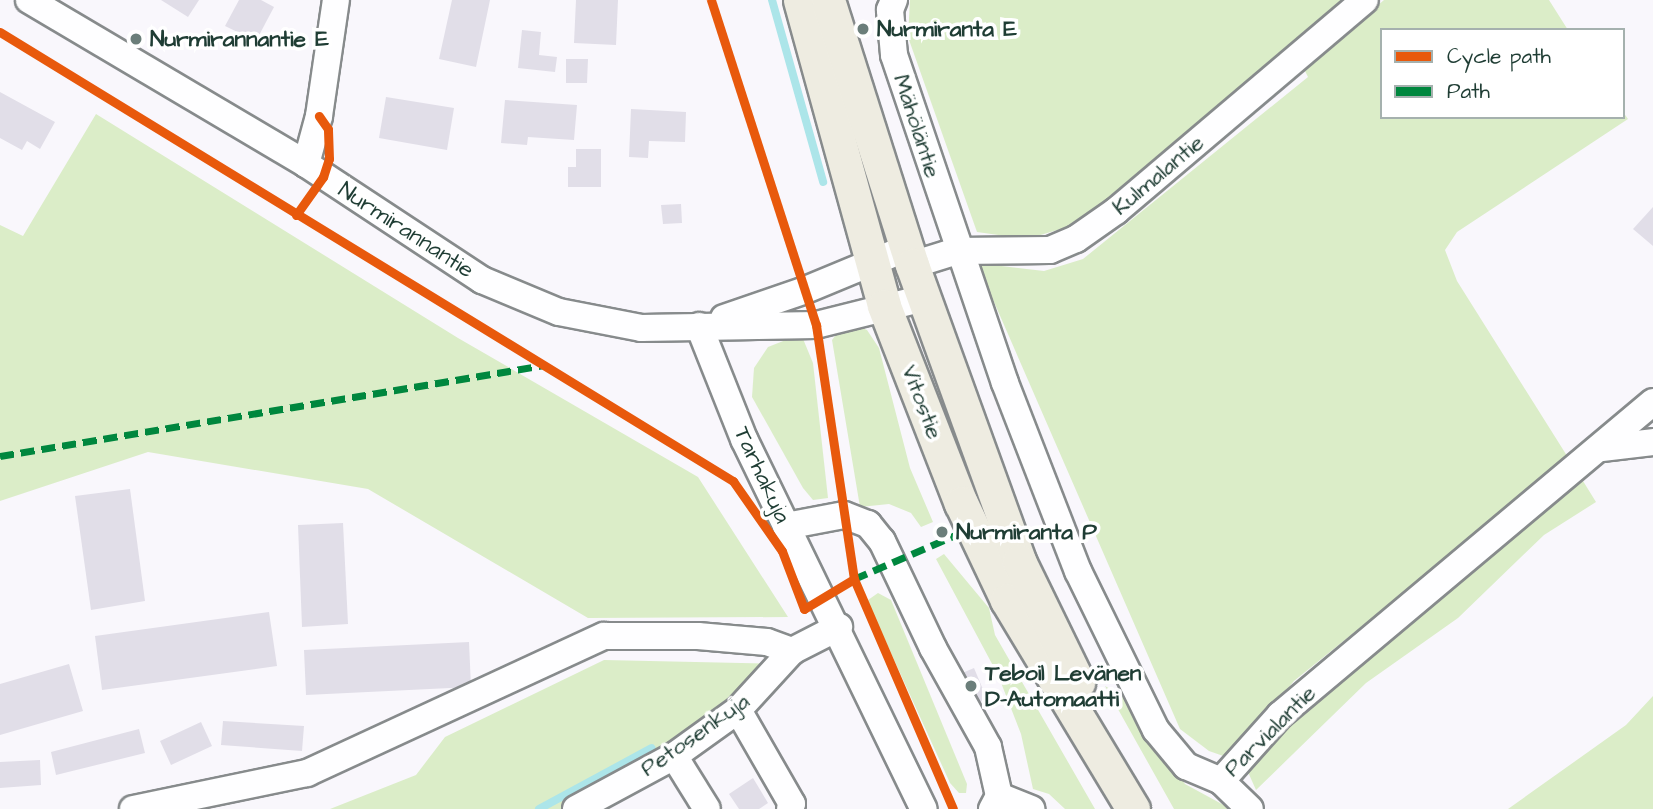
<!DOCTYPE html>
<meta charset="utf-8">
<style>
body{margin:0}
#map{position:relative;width:1653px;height:809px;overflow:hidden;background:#f9f7fc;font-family:"Architects Daughter",sans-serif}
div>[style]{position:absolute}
.green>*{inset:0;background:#dbedc8}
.stream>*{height:8px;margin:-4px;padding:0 4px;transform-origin:4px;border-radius:4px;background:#ace5e9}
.building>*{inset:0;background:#e1dee8}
.roads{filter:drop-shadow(2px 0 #878b8c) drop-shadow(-2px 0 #878b8c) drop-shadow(0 2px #878b8c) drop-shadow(0 -2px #878b8c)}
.minor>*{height:26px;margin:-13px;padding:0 13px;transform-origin:13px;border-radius:13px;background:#fefeff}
.major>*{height:33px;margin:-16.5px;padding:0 16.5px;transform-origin:16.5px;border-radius:16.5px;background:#eeece1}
.quiet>*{height:7px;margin-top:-3.5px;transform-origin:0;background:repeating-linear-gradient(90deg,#00873e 0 14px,transparent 0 21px)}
.cycleway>*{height:9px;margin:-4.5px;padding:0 4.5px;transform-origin:4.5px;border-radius:4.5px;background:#e8590c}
.dots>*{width:19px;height:19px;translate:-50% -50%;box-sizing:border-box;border:4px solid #fff;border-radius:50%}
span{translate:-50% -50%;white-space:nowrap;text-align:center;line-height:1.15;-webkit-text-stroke:7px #fff;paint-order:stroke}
.poi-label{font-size:23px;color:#1f3d34;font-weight:700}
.left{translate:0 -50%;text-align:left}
.street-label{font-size:23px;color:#1f3d34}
.legend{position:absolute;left:1380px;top:28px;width:245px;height:91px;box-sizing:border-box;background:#fff;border:2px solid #a5b1ae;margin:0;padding:9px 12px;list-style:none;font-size:21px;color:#1f3d34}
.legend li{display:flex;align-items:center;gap:14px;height:35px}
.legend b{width:35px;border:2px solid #a5b1ae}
</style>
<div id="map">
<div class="green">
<i style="clip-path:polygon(910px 0,1342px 0,1081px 223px,1027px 239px,977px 232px,908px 37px)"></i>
<i style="clip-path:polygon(1384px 0,1549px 0,1568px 30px,1382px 30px,1382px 117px,1623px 117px,1623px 112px,1628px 119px,1457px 232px,1445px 250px,1457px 281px,1569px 459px,1294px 681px,1229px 758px,1209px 751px,1180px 729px,977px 263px,1044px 271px,1083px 259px,1308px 77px,1304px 69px)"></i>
<i style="clip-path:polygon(96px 114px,458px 338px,698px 477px,788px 617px,588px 618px,368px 489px,148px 452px,0 501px,0 225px,23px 236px)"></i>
<i style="clip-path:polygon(855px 325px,867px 330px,879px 348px,910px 468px,933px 522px,921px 527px,911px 513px,889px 504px,860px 507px,832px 340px,841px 328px)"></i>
<i style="clip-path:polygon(801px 334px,813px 363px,828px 498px,813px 500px,803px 488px,752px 397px,754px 368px,768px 347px)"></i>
<i style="clip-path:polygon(1583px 481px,1596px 502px,1544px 535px,1458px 618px,1366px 683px,1256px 790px,1248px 772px,1320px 694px)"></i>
<i style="clip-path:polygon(944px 554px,989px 608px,995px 635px,1095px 809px,1065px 809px,1049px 794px,1033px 789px,1021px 734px,998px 675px,936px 559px)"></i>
<i style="clip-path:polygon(878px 593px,891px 600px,967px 784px,966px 793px,959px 793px,950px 783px,871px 609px,868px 600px)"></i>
<i style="clip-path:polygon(604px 660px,784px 664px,678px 745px,561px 809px,330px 809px,416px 775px,445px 737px)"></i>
<i style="clip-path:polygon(1105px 686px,1124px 697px,1185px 784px,1231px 809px,1174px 809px)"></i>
<i style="clip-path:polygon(1653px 696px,1653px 809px,1508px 809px,1626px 725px)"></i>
</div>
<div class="stream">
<i style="left:772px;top:0;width:189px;rotate:74.3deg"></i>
<i style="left:539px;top:809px;width:128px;rotate:-28.4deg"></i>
</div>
<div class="building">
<i style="clip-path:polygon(161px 0,199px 0,188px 17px)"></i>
<i style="clip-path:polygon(239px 0,261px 0,274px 7px,256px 41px,225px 26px)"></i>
<i style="clip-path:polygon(452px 0,490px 0,476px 67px,439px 59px)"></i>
<i style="clip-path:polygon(576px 0,618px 0,616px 45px,574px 43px)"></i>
<i style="clip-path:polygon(522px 30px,541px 32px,539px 55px,557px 57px,555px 72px,518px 68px)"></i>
<i style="clip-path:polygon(566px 59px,588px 59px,587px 83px,566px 83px)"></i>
<i style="clip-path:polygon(0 92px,55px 122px,40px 149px,27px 141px,22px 150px,0 138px)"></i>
<i style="clip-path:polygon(386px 97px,454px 108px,447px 150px,379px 138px)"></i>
<i style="clip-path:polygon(505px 100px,577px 105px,574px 140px,528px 137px,527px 145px,501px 143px)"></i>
<i style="clip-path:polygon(631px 109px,686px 112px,685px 142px,649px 141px,648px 158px,629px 157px)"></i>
<i style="clip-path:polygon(576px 149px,601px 149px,601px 187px,568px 187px,568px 167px,576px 167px)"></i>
<i style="clip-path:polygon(681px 204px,682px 223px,663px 224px,661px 205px)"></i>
<i style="clip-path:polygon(1653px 207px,1653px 246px,1633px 229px)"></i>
<i style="clip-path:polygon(130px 489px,145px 601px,91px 610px,75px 496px)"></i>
<i style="clip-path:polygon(343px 523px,348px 624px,302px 627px,298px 525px)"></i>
<i style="clip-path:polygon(269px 612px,277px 666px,102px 690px,95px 636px)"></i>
<i style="clip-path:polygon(469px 642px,471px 687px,306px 695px,304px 650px)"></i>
<i style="clip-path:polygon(69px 664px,83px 711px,0 735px,0 684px)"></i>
<i style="clip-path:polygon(974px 668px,987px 699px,973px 705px,960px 674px)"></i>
<i style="clip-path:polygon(223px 721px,304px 726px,302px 751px,221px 745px)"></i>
<i style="clip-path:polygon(201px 722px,212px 746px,171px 765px,160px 741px)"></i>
<i style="clip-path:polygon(139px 729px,145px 753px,56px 775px,51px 752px)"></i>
<i style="clip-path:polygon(40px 760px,41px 785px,0 788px,0 762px)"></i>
<i style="clip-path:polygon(753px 778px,768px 803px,759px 809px,739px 809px,729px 794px)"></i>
</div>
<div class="roads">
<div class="minor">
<i style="left:29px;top:0;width:322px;rotate:30.6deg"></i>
<i style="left:306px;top:164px;width:211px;rotate:33.4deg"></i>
<i style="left:482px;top:280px;width:83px;rotate:22.6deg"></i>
<i style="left:559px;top:312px;width:84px;rotate:11deg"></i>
<i style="left:641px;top:328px;width:175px;rotate:-1deg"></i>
<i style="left:816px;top:325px;width:111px;rotate:-14deg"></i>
<i style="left:894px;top:0;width:11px;rotate:112deg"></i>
<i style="left:890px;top:10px;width:45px;rotate:84.9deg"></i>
<i style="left:894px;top:55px;width:346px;rotate:71.3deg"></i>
<i style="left:1005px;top:383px;width:202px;rotate:68.8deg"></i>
<i style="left:1078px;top:571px;width:177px;rotate:63.9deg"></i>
<i style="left:1156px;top:730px;width:47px;rotate:50.2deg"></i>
<i style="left:1186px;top:766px;width:38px;rotate:23deg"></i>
<i style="left:1221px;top:781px;width:89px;rotate:-48.2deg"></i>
<i style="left:1280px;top:715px;width:487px;rotate:-40deg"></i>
<i style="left:306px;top:164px;width:50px;rotate:-74.8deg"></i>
<i style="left:319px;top:116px;width:117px;rotate:-81.7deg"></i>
<i style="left:912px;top:265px;width:47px;rotate:-17.3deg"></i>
<i style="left:957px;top:251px;width:93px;rotate:-0.6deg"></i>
<i style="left:1050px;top:250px;width:28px;rotate:-23deg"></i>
<i style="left:1076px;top:239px;width:49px;rotate:-35deg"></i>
<i style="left:1116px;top:211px;width:326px;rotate:-40.3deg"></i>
<i style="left:724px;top:318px;width:83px;rotate:-18.9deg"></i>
<i style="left:803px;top:291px;width:113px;rotate:-22.5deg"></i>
<i style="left:699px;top:326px;width:122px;rotate:68.3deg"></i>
<i style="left:744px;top:439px;width:411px;rotate:64.1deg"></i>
<i style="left:1602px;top:448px;width:51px;rotate:-6.7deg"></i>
<i style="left:786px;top:526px;width:59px;rotate:-10.7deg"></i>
<i style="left:844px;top:515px;width:26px;rotate:21deg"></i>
<i style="left:868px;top:524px;width:22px;rotate:51deg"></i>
<i style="left:882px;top:541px;width:119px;rotate:64.5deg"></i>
<i style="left:933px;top:648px;width:113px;rotate:60.9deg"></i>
<i style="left:988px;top:747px;width:50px;rotate:77.3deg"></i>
<i style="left:999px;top:796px;width:15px;rotate:118deg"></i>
<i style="left:738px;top:710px;width:108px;rotate:60.1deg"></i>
<i style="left:792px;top:804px;width:5px;rotate:112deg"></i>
<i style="left:674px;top:756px;width:62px;rotate:58.1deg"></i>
<i style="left:1221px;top:781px;width:40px;rotate:44deg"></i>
<i style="left:999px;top:796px;width:35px;rotate:22deg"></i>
<i style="left:133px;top:809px;width:178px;rotate:-11.7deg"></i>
<i style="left:307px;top:773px;width:327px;rotate:-24.8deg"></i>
<i style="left:604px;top:636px;width:94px"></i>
<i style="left:698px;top:636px;width:69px;rotate:5deg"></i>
<i style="left:767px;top:642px;width:27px;rotate:20deg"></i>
<i style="left:576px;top:809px;width:111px;rotate:-28.4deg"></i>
<i style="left:674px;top:756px;width:79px;rotate:-35.7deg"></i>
<i style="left:738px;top:710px;width:80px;rotate:-47.5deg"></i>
<i style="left:792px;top:651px;width:53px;rotate:-27.1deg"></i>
</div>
<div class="major">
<i style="left:800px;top:0;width:317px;rotate:74.6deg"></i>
<i style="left:884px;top:306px;width:212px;rotate:68.7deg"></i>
<i style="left:961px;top:503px;width:107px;rotate:64.6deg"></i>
<i style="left:1007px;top:600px;width:244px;rotate:58.9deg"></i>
<i style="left:828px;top:0;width:278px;rotate:72.4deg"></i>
<i style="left:912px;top:265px;width:315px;rotate:70.1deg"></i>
<i style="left:1019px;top:561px;width:135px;rotate:64deg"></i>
</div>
</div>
<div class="quiet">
<i style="left:0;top:456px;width:553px;rotate:-9.48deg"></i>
<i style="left:854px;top:579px;width:129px;rotate:-23.4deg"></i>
</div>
<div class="cycleway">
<i style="left:711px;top:0;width:342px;rotate:72.1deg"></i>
<i style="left:816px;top:325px;width:257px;rotate:81.5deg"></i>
<i style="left:854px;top:579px;width:250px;rotate:66.7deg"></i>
<i style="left:0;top:32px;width:860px;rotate:31.49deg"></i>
<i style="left:733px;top:481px;width:85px;rotate:55deg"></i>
<i style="left:782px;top:551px;width:62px;rotate:69.2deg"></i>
<i style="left:804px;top:609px;width:58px;rotate:-31deg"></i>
<i style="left:296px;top:215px;width:47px;rotate:-54.6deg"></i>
<i style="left:323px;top:177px;width:19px;rotate:-72deg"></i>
<i style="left:329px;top:159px;width:30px;rotate:-92deg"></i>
<i style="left:328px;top:129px;width:16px;rotate:-125deg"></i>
</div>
<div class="dots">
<i style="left:863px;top:29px;background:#6b7e7a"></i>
<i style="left:136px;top:39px;background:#6b7e7a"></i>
<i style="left:942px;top:532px;background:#6b7e7a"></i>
<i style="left:971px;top:686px;background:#6b7e7a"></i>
</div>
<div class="poi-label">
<span class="left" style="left:877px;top:29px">Nurmiranta E</span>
<span class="left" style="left:150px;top:39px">Nurmirannantie E</span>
<span class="left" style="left:956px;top:532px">Nurmiranta P</span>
<span class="left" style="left:985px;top:686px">Teboil Levänen<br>D-Automaatti</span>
</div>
<div class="street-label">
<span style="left:917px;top:126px;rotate:72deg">Mähöläntie</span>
<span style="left:1158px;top:175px;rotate:-40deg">Kulmalantie</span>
<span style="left:406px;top:230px;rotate:33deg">Nurmirannantie</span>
<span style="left:922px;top:402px;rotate:69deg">Vitostie</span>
<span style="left:762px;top:475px;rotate:65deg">Tarhakuja</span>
<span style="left:1270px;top:731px;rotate:-45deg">Parvialantie</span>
<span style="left:695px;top:735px;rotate:-35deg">Petosenkuja</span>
</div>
<ul class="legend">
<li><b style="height:9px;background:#e8590c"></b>Cycle path</li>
<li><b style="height:9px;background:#00873e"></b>Path</li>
</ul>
</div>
